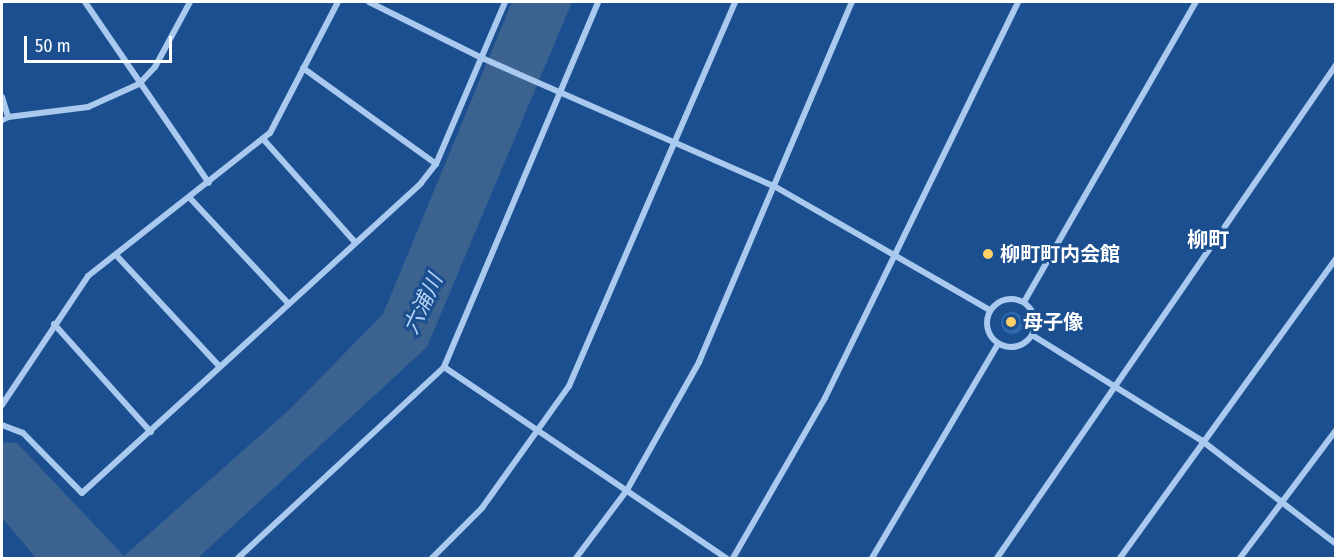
<!DOCTYPE html>
<meta charset="utf-8">
<style>
body{margin:0}
#map{position:relative;width:1337px;height:560px;overflow:hidden;background:#1b4f8f;font-family:"Fira Sans Condensed","Noto Sans JP",sans-serif}
div>[style]{position:absolute}
.green>*{inset:0;background:#2e69ad}
.round{border-radius:50%}
.water>*{inset:0;background:#3c6290}
.service>*{height:4.5px;margin:-2.25px;padding:0 2.25px;transform-origin:2.25px;border-radius:2.25px;background:#a9c9ee}
.minor>*{height:6px;margin:-3px;padding:0 3px;transform-origin:3px;border-radius:3px;background:#a9c9ee}
.minor>.ring{margin:-3px;padding:0;box-sizing:content-box;background:none;border:6px solid #a9c9ee;border-radius:50%}
.dots>*{width:16px;height:16px;translate:-50% -50%;box-sizing:border-box;border:3px solid #1b4f8f;border-radius:50%}
span{translate:-50% -50%;white-space:nowrap;text-align:center;line-height:1.15;-webkit-text-stroke:6px #1b4f8f;paint-order:stroke}
.poi-label{font-size:20px;color:#fff;font-weight:700}
.left{translate:0 -50%;text-align:left}
.neighbourhood-label{font-size:21px;color:#fff;font-weight:700}
.water-label{font-size:21px;color:#b5d3f5;font-style:italic}
.frame{position:absolute;inset:0;border:3px solid #fff;pointer-events:none}
.scale{position:absolute;left:24px;top:36px;width:148px;height:27px;box-sizing:border-box;border:3px solid #fff;border-top:0;padding-left:8px;font-size:18px;line-height:21px;white-space:nowrap;color:#fff;-webkit-text-stroke:4px #1b4f8f;paint-order:stroke}
</style>
<div id="map">
<div class="green">
<i class="round" style="left:1001px;top:312px;width:22px;height:22px"></i>
</div>
<div class="water">
<i style="clip-path:polygon(512px 2px,572px 2px,427px 347px,198px 558px,36px 558px,2px 518px,2px 442px,17px 443px,124px 556px,290px 409px,383px 314px)"></i>
</div>
<div class="service">
<i style="left:2px;top:120px;width:7px;rotate:-27deg"></i>
</div>
<div class="minor">
<i style="left:85px;top:2px;width:219px;rotate:55.6deg"></i>
<i style="left:369px;top:2px;width:126px;rotate:26.4deg"></i>
<i style="left:482px;top:58px;width:319px;rotate:23.7deg"></i>
<i style="left:774px;top:186px;width:249px;rotate:29.9deg"></i>
<i style="left:303px;top:68px;width:164px;rotate:35.8deg"></i>
<i style="left:2px;top:97px;width:21px;rotate:73deg"></i>
<i style="left:8px;top:117px;width:81px;rotate:-7.1deg"></i>
<i style="left:88px;top:107px;width:56px;rotate:-24.3deg"></i>
<i style="left:139px;top:84px;width:23px;rotate:-47deg"></i>
<i style="left:155px;top:67px;width:74px;rotate:-61.7deg"></i>
<i style="left:264px;top:140px;width:135px;rotate:48.3deg"></i>
<i style="left:189px;top:197px;width:144px;rotate:47deg"></i>
<i style="left:116px;top:255px;width:151px;rotate:47.1deg"></i>
<i class="ring" style="left:987px;top:299px;width:42px;height:42px"></i>
<i style="left:1024px;top:302px;width:346px;rotate:-60.2deg"></i>
<i style="left:54px;top:324px;width:145px;rotate:48.1deg"></i>
<i style="left:1032px;top:335px;width:199px;rotate:31.9deg"></i>
<i style="left:1201px;top:440px;width:170px;rotate:37.6deg"></i>
<i style="left:444px;top:367px;width:341px;rotate:34.1deg"></i>
<i style="left:2px;top:405px;width:155px;rotate:-56.3deg"></i>
<i style="left:88px;top:276px;width:231px;rotate:-38.2deg"></i>
<i style="left:270px;top:133px;width:148px;rotate:-62.6deg"></i>
<i style="left:2px;top:425px;width:22px;rotate:21deg"></i>
<i style="left:23px;top:433px;width:84px;rotate:45.5deg"></i>
<i style="left:82px;top:493px;width:459px;rotate:-42.4deg"></i>
<i style="left:421px;top:183px;width:24px;rotate:-52deg"></i>
<i style="left:436px;top:164px;width:176px;rotate:-66.9deg"></i>
<i style="left:238px;top:558px;width:281px;rotate:-42.8deg"></i>
<i style="left:444px;top:367px;width:396px;rotate:-67.1deg"></i>
<i style="left:432px;top:558px;width:71px;rotate:-45deg"></i>
<i style="left:482px;top:508px;width:150px;rotate:-54.5deg"></i>
<i style="left:569px;top:386px;width:418px;rotate:-66.6deg"></i>
<i style="left:576px;top:558px;width:85px;rotate:-53.1deg"></i>
<i style="left:627px;top:490px;width:147px;rotate:-60.6deg"></i>
<i style="left:699px;top:362px;width:391px;rotate:-67deg"></i>
<i style="left:733px;top:558px;width:185px;rotate:-60.1deg"></i>
<i style="left:825px;top:398px;width:441px;rotate:-64deg"></i>
<i style="left:872px;top:558px;width:248px;rotate:-59.5deg"></i>
<i style="left:997px;top:558px;width:598px;rotate:-55.49deg"></i>
<i style="left:1120px;top:558px;width:370px;rotate:-54.2deg"></i>
<i style="left:1240px;top:558px;width:160px;rotate:-53.1deg"></i>
</div>
<div class="dots">
<i style="left:988px;top:254px;background:#ffd166"></i>
<i style="left:1011px;top:322px;background:#ffd166"></i>
</div>
<div class="poi-label">
<span class="left" style="left:1000px;top:254px">柳町町内会館</span>
<span class="left" style="left:1023px;top:322px">母子像</span>
</div>
<div class="neighbourhood-label">
<span style="left:1208px;top:240px">柳町</span>
</div>
<div class="water-label">
<span style="left:423px;top:304px;rotate:-65deg">六浦川</span>
</div>
<div class="frame"></div>
<div class="scale">50 m</div>
</div>
